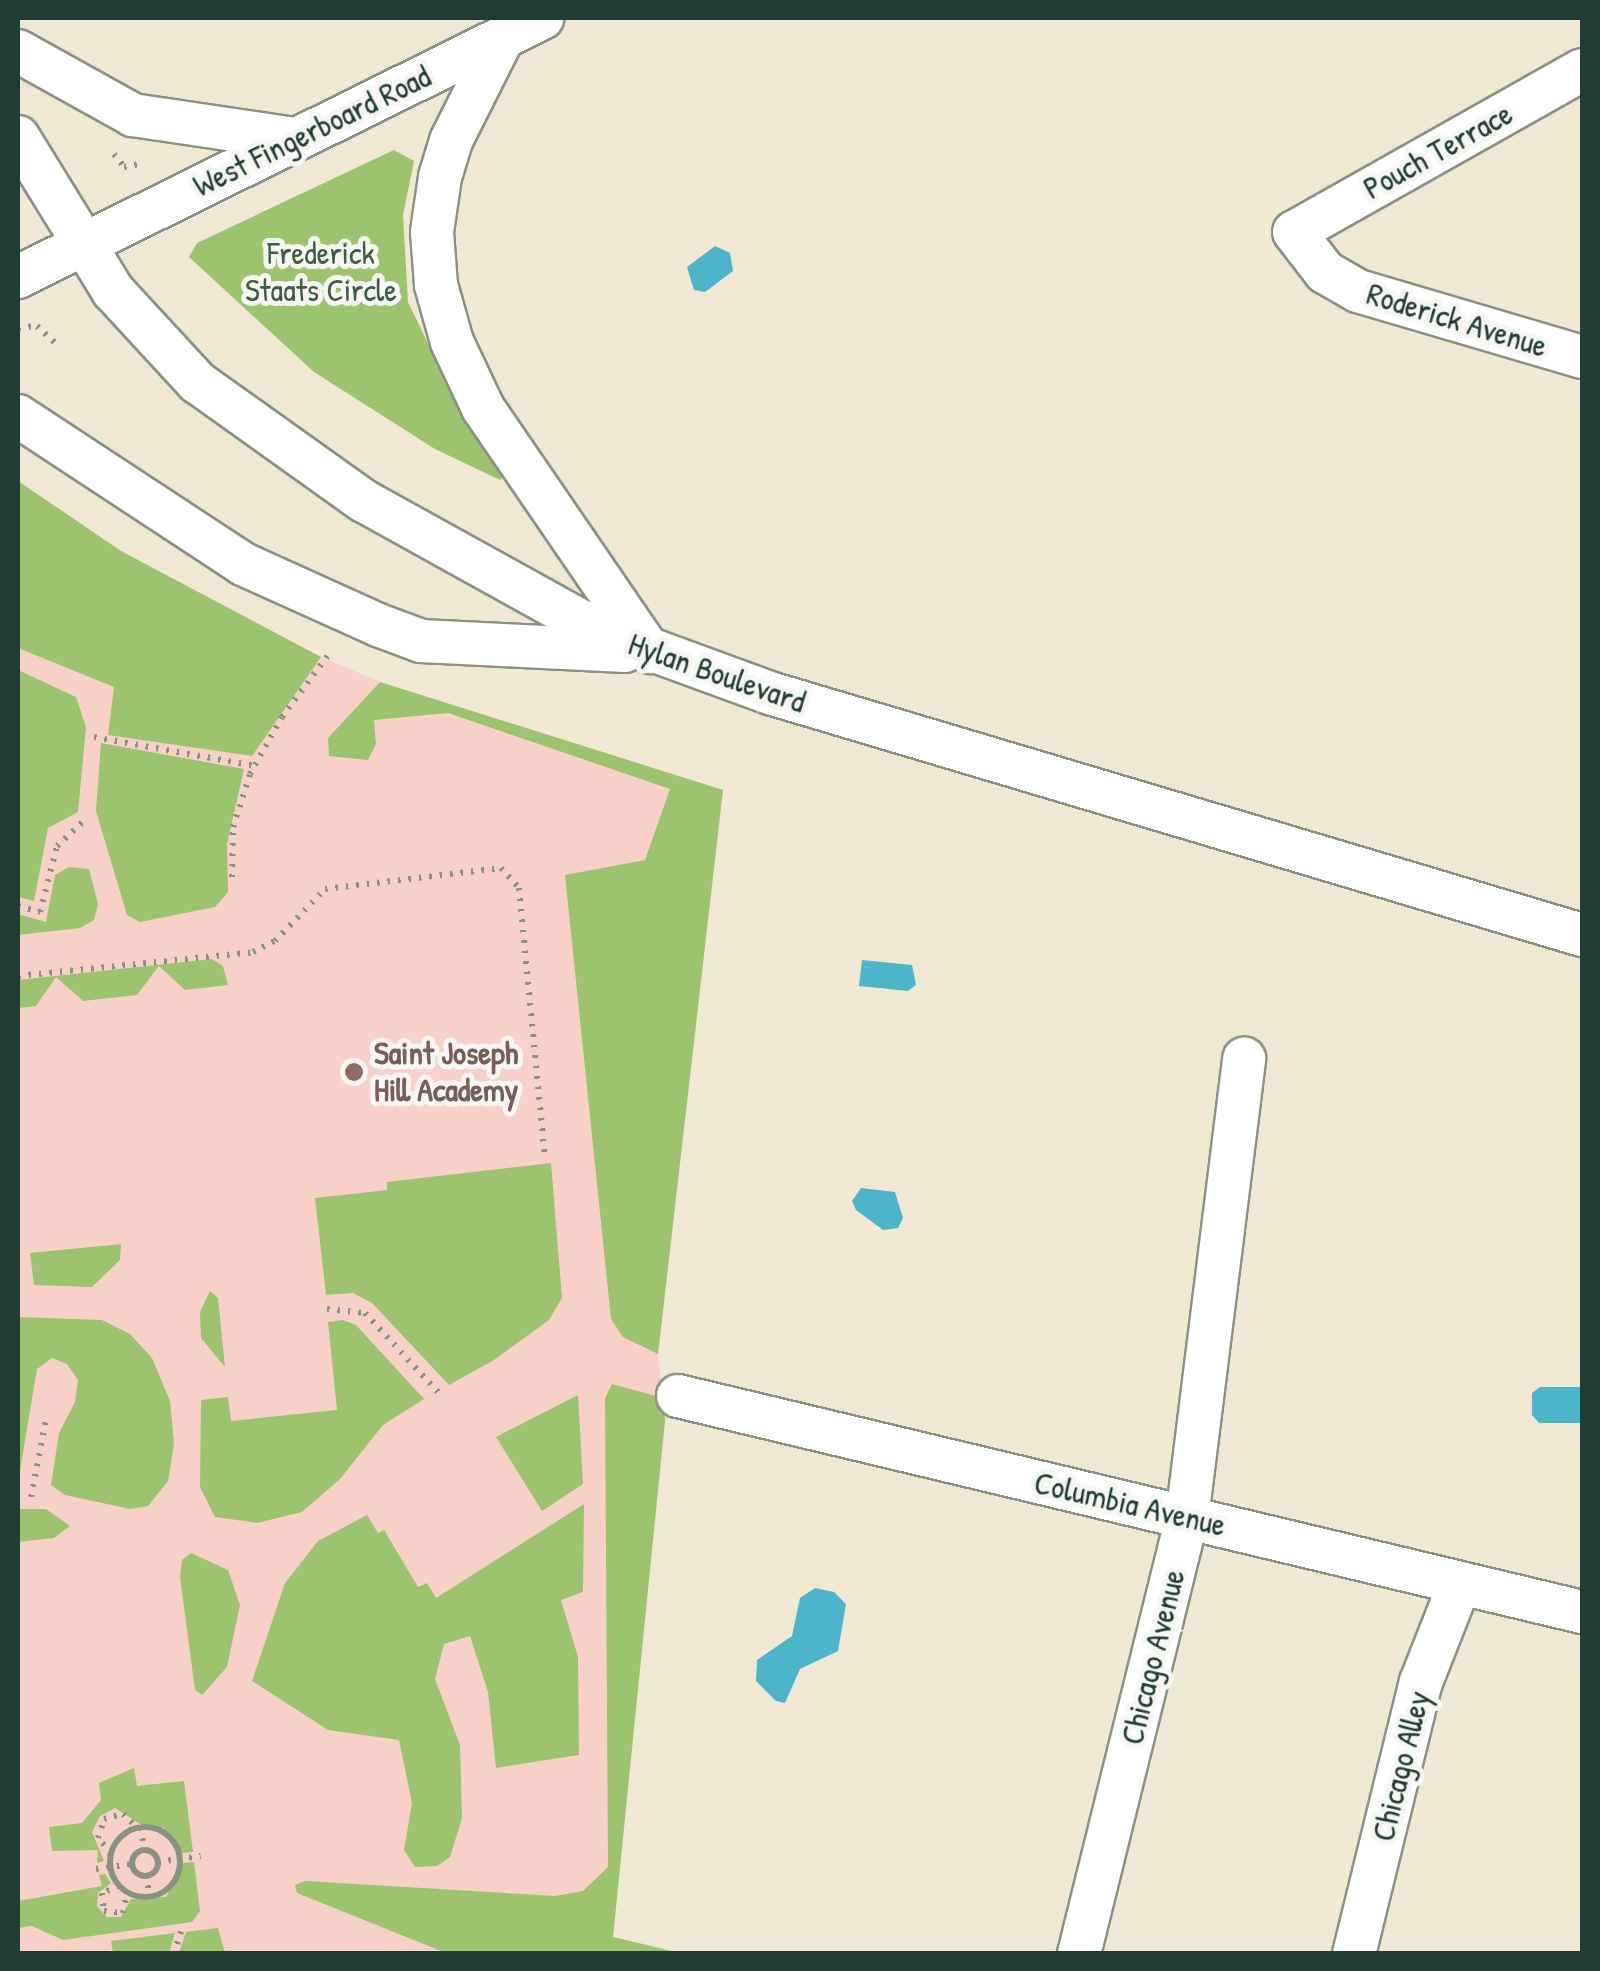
<!DOCTYPE html>
<style>
body{margin:0}
#map{position:relative;width:1600px;height:1971px;overflow:hidden;background:#f0e8d2;font-family:"Patrick Hand",sans-serif}
div>[style]{position:absolute}
.built>*{inset:0;background:#f7d1c7}
.green>*{inset:0;background:#9cc36e}
.water>*{inset:0;background:#4cb5c9}
.path>*{height:6px;margin-top:-3px;transform-origin:0;background:repeating-linear-gradient(90deg,#889283 0 2.5px,transparent 0 10.5px)}
.path>.ring{margin:-3px;padding:0;box-sizing:content-box;background:none;border:6px solid #889283;border-radius:50%}
.roads{filter:drop-shadow(2px 0 #889283) drop-shadow(-2px 0 #889283) drop-shadow(0 2px #889283) drop-shadow(0 -2px #889283)}
.minor>*{height:42px;margin:-21px;padding:0 21px;transform-origin:21px;border-radius:21px;background:#fff}
.dots>*{width:28px;height:28px;translate:-50% -50%;box-sizing:border-box;border:5px solid #f6f6f2;border-radius:50%}
span{translate:-50% -50%;white-space:nowrap;text-align:center;line-height:1.15;-webkit-text-stroke:10px #f6f6f2;paint-order:stroke}
.street-label{font-size:32px;color:#1f3d34}
.park-label{font-size:32px;color:#3e5e42}
.education-label{font-size:32px;color:#785e54;font-weight:700}
.left{translate:0 -50%;text-align:left}
.frame{position:absolute;inset:0;border:20px solid #1f3d34;pointer-events:none}
</style>
<div id="map">
<div class="built">
<i style="clip-path:polygon(18px 481px,121px 551px,302px 649px,380px 682px,723px 790px,658px 1354px,665px 1421px,613px 1937px,680px 1953px,18px 1953px)"></i>
</div>
<div class="green">
<i style="clip-path:polygon(394px 150px,414px 161px,403px 215px,408px 302px,462px 414px,504px 476px,500px 480px,435px 449px,314px 372px,189px 257px,197px 243px)"></i>
<i style="clip-path:polygon(18px 481px,121px 551px,321px 657px,252px 756px,108px 735px,114px 687px,18px 648px)"></i>
<i style="clip-path:polygon(18px 670px,76px 697px,86px 727px,78px 812px,48px 828px,34px 901px,18px 897px)"></i>
<i style="clip-path:polygon(380px 682px,723px 790px,658px 1354px,623px 1337px,611px 1319px,565px 875px,645px 860px,670px 789px,448px 713px,374px 720px,376px 744px,368px 760px,329px 756px,328px 738px)"></i>
<i style="clip-path:polygon(101px 743px,244px 769px,227px 844px,228px 892px,215px 907px,140px 922px,127px 915px,96px 811px)"></i>
<i style="clip-path:polygon(69px 867px,89px 869px,98px 904px,94px 920px,80px 928px,18px 935px,18px 914px,46px 922px,55px 875px)"></i>
<i style="clip-path:polygon(212px 959px,223px 966px,228px 985px,185px 990px,159px 966px,137px 995px,83px 1001px,56px 977px,36px 1006px,18px 1008px,18px 980px)"></i>
<i style="clip-path:polygon(551px 1163px,562px 1298px,549px 1320px,494px 1360px,449px 1385px,372px 1303px,353px 1293px,326px 1295px,315px 1198px,387px 1190px,387px 1182px)"></i>
<i style="clip-path:polygon(121px 1244px,120px 1260px,92px 1287px,34px 1285px,30px 1253px)"></i>
<i style="clip-path:polygon(210px 1291px,218px 1298px,225px 1367px,201px 1338px,200px 1312px)"></i>
<i style="clip-path:polygon(18px 1317px,102px 1320px,130px 1334px,152px 1358px,170px 1401px,174px 1444px,168px 1481px,148px 1506px,130px 1509px,65px 1495px,51px 1485px,59px 1433px,75px 1402px,78px 1380px,67px 1364px,52px 1358px,37px 1369px,18px 1483px)"></i>
<i style="clip-path:polygon(343px 1320px,356px 1325px,424px 1399px,383px 1425px,340px 1479px,302px 1512px,257px 1523px,215px 1517px,200px 1487px,201px 1400px,228px 1397px,231px 1421px,337px 1410px,328px 1322px)"></i>
<i style="clip-path:polygon(612px 1384px,663px 1398px,665px 1421px,613px 1937px,680px 1953px,446px 1953px,297px 1893px,295px 1885px,305px 1881px,555px 1896px,583px 1891px,608px 1867px,605px 1398px)"></i>
<i style="clip-path:polygon(578px 1395px,583px 1484px,542px 1511px,496px 1437px)"></i>
<i style="clip-path:polygon(584px 1504px,583px 1592px,561px 1600px,578px 1657px,579px 1755px,496px 1768px,488px 1692px,470px 1636px,444px 1644px,435px 1679px,460px 1745px,462px 1818px,450px 1857px,437px 1866px,415px 1867px,404px 1850px,412px 1803px,399px 1740px,328px 1730px,252px 1681px,285px 1583px,318px 1541px,367px 1515px,378px 1533px,384px 1530px,418px 1587px,427px 1583px,436px 1598px)"></i>
<i style="clip-path:polygon(18px 1509px,46px 1509px,70px 1526px,54px 1538px,18px 1542px)"></i>
<i style="clip-path:polygon(191px 1553px,228px 1570px,240px 1605px,227px 1667px,202px 1695px,195px 1690px,180px 1577px,182px 1560px)"></i>
<i style="clip-path:polygon(134px 1768px,137px 1786px,184px 1781px,193px 1852px,182px 1853px,164px 1828px,140px 1824px,115px 1808px,100px 1816px,92px 1832px,104px 1861px,97px 1863px,98px 1850px,52px 1851px,49px 1827px,82px 1823px,101px 1800px,99px 1783px)"></i>
<i style="clip-path:polygon(194px 1862px,200px 1911px,192px 1922px,63px 1940px,32px 1926px,18px 1928px,18px 1901px,102px 1886px,99px 1875px,105px 1874px,111px 1883px,98px 1893px,97px 1906px,107px 1917px,121px 1917px,131px 1899px,166px 1897px,183px 1863px)"></i>
<i style="clip-path:polygon(218px 1928px,225px 1953px,179px 1953px,186px 1932px)"></i>
<i style="clip-path:polygon(175px 1933px,169px 1953px,113px 1953px,111px 1941px)"></i>
</div>
<div class="water">
<i style="clip-path:polygon(715px 246px,730px 253px,733px 271px,705px 292px,694px 290px,687px 267px)"></i>
<i style="clip-path:polygon(862px 960px,912px 965px,916px 985px,908px 991px,859px 986px)"></i>
<i style="clip-path:polygon(861px 1188px,895px 1192px,903px 1218px,898px 1228px,883px 1230px,856px 1210px,852px 1201px)"></i>
<i style="clip-path:polygon(1540px 1387px,1582px 1387px,1582px 1423px,1539px 1423px,1532px 1415px,1532px 1393px)"></i>
<i style="clip-path:polygon(815px 1588px,834px 1592px,846px 1604px,838px 1651px,800px 1669px,785px 1703px,776px 1701px,756px 1681px,757px 1660px,792px 1636px,800px 1598px)"></i>
</div>
<div class="path">
<i style="left:114px;top:154px;width:16px;rotate:52deg"></i>
<i style="left:124px;top:167px;width:20px;rotate:-11deg"></i>
<i style="left:18px;top:328px;width:19px;rotate:-6deg"></i>
<i style="left:37px;top:326px;width:26px;rotate:43deg"></i>
<i style="left:94px;top:737px;width:164px;rotate:10.2deg"></i>
<i style="left:232px;top:877px;width:50px;rotate:-88.9deg"></i>
<i style="left:233px;top:827px;width:56px;rotate:-72.2deg"></i>
<i style="left:250px;top:774px;width:65px;rotate:-60.7deg"></i>
<i style="left:282px;top:717px;width:84px;rotate:-53.3deg"></i>
<i style="left:18px;top:906px;width:23px;rotate:15deg"></i>
<i style="left:40px;top:912px;width:68px;rotate:-75.6deg"></i>
<i style="left:57px;top:846px;width:40px;rotate:-43deg"></i>
<i style="left:18px;top:976px;width:236px;rotate:-5.8deg"></i>
<i style="left:253px;top:952px;width:25px;rotate:-27deg"></i>
<i style="left:275px;top:941px;width:72px;rotate:-46.1deg"></i>
<i style="left:325px;top:889px;width:177px;rotate:-6.8deg"></i>
<i style="left:501px;top:868px;width:27px;rotate:48deg"></i>
<i style="left:519px;top:888px;width:273px;rotate:84.5deg"></i>
<i style="left:327px;top:1309px;width:38px;rotate:6deg"></i>
<i style="left:365px;top:1313px;width:108px;rotate:47.3deg"></i>
<i style="left:31px;top:1497px;width:79px;rotate:-79.1deg"></i>
<i class="ring" style="left:110px;top:1827px;width:64px;height:64px"></i>
<i style="left:141px;top:1828px;width:22px;rotate:82deg"></i>
<i class="ring" style="left:132px;top:1850px;width:20px;height:20px"></i>
<i style="left:111px;top:1853px;width:20px;rotate:-131deg"></i>
<i style="left:98px;top:1838px;width:20px;rotate:-72deg"></i>
<i style="left:104px;top:1819px;width:20px;rotate:-15deg"></i>
<i style="left:123px;top:1814px;width:21px;rotate:43deg"></i>
<i style="left:158px;top:1862px;width:43px;rotate:-7.9deg"></i>
<i style="left:96px;top:1869px;width:37px;rotate:-8deg"></i>
<i style="left:147px;top:1875px;width:22px;rotate:85deg"></i>
<i style="left:119px;top:1886px;width:18px;rotate:158deg"></i>
<i style="left:102px;top:1893px;width:18px;rotate:84deg"></i>
<i style="left:104px;top:1911px;width:19px;rotate:6deg"></i>
<i style="left:123px;top:1913px;width:20px;rotate:-79deg"></i>
<i style="left:174px;top:1954px;width:28px;rotate:-73deg"></i>
</div>
<div class="roads">
<div class="minor">
<i style="left:503px;top:37px;width:116px;rotate:116.6deg"></i>
<i style="left:451px;top:141px;width:38px;rotate:107deg"></i>
<i style="left:440px;top:177px;width:56px;rotate:98.3deg"></i>
<i style="left:432px;top:232px;width:53px;rotate:85.7deg"></i>
<i style="left:436px;top:285px;width:59px;rotate:74.3deg"></i>
<i style="left:452px;top:342px;width:73px;rotate:64.8deg"></i>
<i style="left:483px;top:408px;width:296px;rotate:55.6deg"></i>
<i style="left:18px;top:51px;width:132px;rotate:29.1deg"></i>
<i style="left:133px;top:115px;width:165px;rotate:8.4deg"></i>
<i style="left:1582px;top:70px;width:330px;rotate:150.6deg"></i>
<i style="left:1294px;top:232px;width:51px;rotate:52.2deg"></i>
<i style="left:1325px;top:272px;width:38px;rotate:30deg"></i>
<i style="left:1358px;top:291px;width:234px;rotate:16.4deg"></i>
<i style="left:18px;top:137px;width:181px;rotate:58.3deg"></i>
<i style="left:113px;top:291px;width:124px;rotate:47.3deg"></i>
<i style="left:197px;top:382px;width:205px;rotate:35.5deg"></i>
<i style="left:364px;top:501px;width:264px;rotate:29deg"></i>
<i style="left:595px;top:629px;width:189px;rotate:20.1deg"></i>
<i style="left:773px;top:694px;width:844px;rotate:16.59deg"></i>
<i style="left:18px;top:277px;width:585px;rotate:-26.3deg"></i>
<i style="left:18px;top:416px;width:269px;rotate:33.3deg"></i>
<i style="left:243px;top:564px;width:148px;rotate:24.3deg"></i>
<i style="left:378px;top:625px;width:46px;rotate:20.4deg"></i>
<i style="left:421px;top:641px;width:204px;rotate:2.8deg"></i>
<i style="left:678px;top:1396px;width:929px;rotate:13.44deg"></i>
<i style="left:1079px;top:1954px;width:449px;rotate:-76.1deg"></i>
<i style="left:1187px;top:1518px;width:463px;rotate:-82.9deg"></i>
<i style="left:1354px;top:1954px;width:280px;rotate:-76.2deg"></i>
<i style="left:1421px;top:1682px;width:106px;rotate:-68.5deg"></i>
</div>
</div>
<div class="dots">
<i style="left:354px;top:1072px;background:#8d6e63"></i>
</div>
<div class="street-label">
<span style="left:312px;top:131px;rotate:-26deg">West Fingerboard Road</span>
<span style="left:1438px;top:151px;rotate:-29deg">Pouch Terrace</span>
<span style="left:1457px;top:320px;rotate:17deg">Roderick Avenue</span>
<span style="left:717px;top:673px;rotate:19deg">Hylan Boulevard</span>
<span style="left:1130px;top:1504px;rotate:13deg">Columbia Avenue</span>
<span style="left:1153px;top:1657px;rotate:-76deg">Chicago Avenue</span>
<span style="left:1401px;top:1766px;rotate:-76deg">Chicago Alley</span>
</div>
<div class="park-label">
<span style="left:321px;top:272px">Frederick<br>Staats Circle</span>
</div>
<div class="education-label">
<span class="left" style="left:374px;top:1072px">Saint Joseph<br>Hill Academy</span>
</div>
<div class="frame"></div>
</div>
